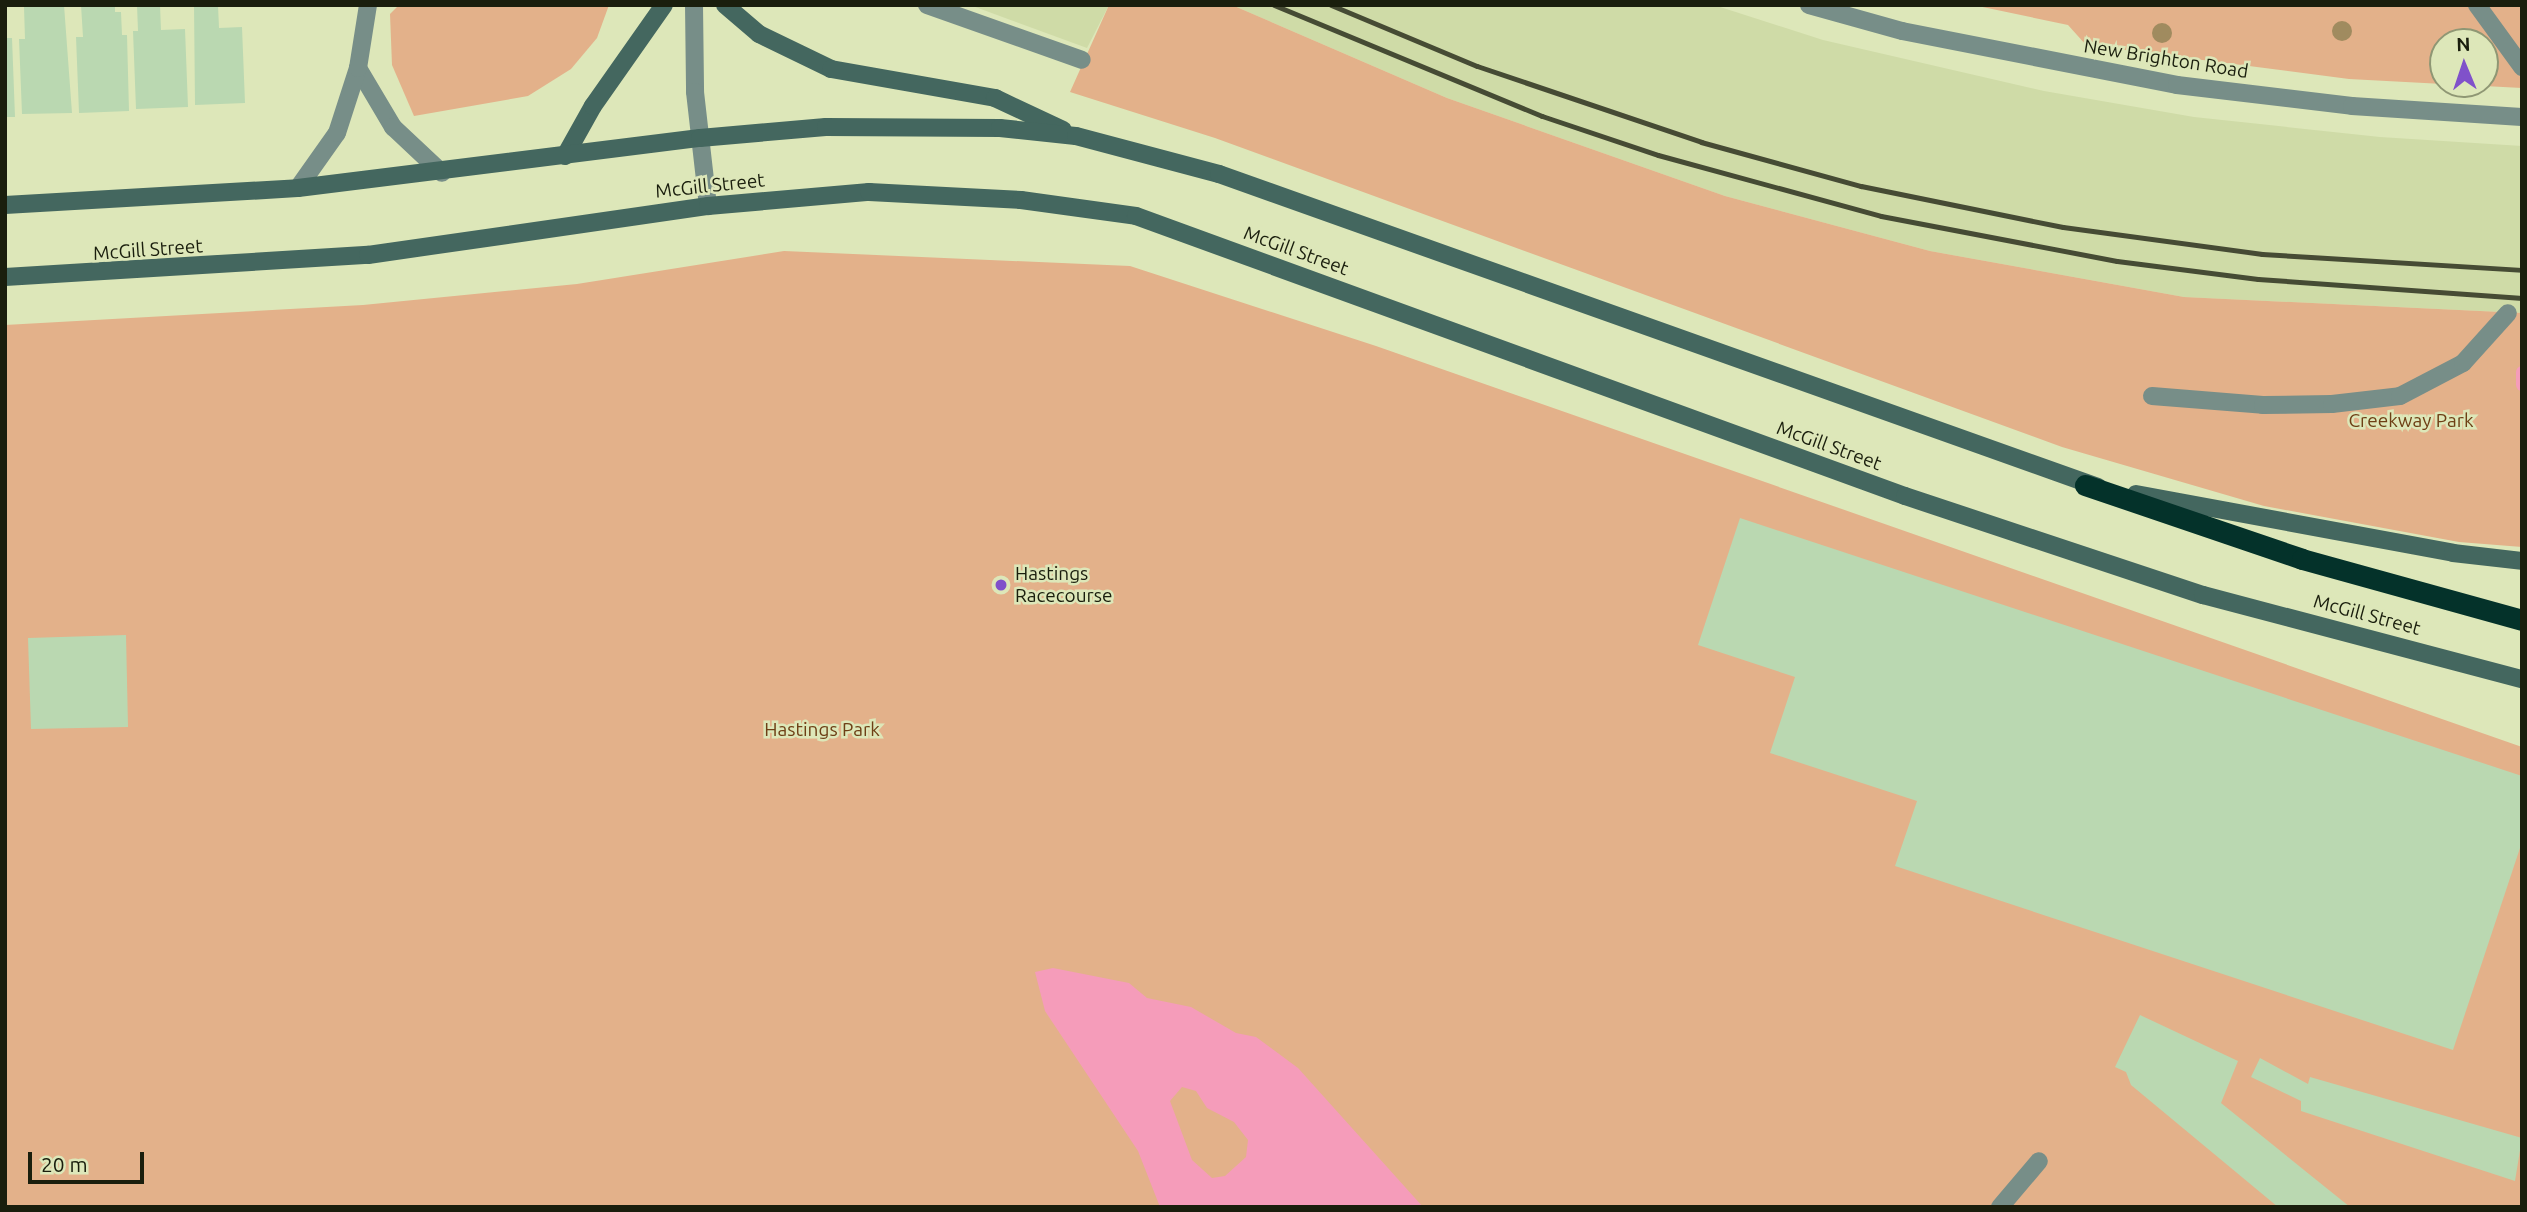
<!DOCTYPE html>
<style>
body{margin:0}
#map{position:relative;width:2527px;height:1212px;overflow:hidden;background:#dde7b9;font-family:Ubuntu,sans-serif}
div>[style]{position:absolute}
.built>*{inset:0;background:#cfdba7}
.green>*{inset:0;background:#e3b18a}
.water>*{inset:0;background:#f59cba}
.stream>*{height:12px;margin:-6px;padding:0 6px;transform-origin:6px;border-radius:6px;background:#f59cba}
.building>*{inset:0;background:#bad8b1}
.service>*{height:18px;margin:-9px;padding:0 9px;transform-origin:9px;border-radius:9px;background:#778e88}
.minor>*{height:18px;margin:-9px;padding:0 9px;transform-origin:9px;border-radius:9px;background:#778e88}
.secondary>*{height:18px;margin:-9px;padding:0 9px;transform-origin:9px;border-radius:9px;background:#44675f}
.motorway>*{height:21px;margin:-10.5px;padding:0 10.5px;transform-origin:10.5px;border-radius:10.5px;background:#04322a}
.rail>*{height:5px;margin:-2.5px;padding:0 2.5px;transform-origin:2.5px;border-radius:2.5px;background:#464b34}
.trees>*{width:20px;height:20px;margin:-10px;border-radius:50%;background:#a08b5f}
.dots>*{width:19px;height:19px;translate:-50% -50%;box-sizing:border-box;border:4px solid #dde7b9;border-radius:50%}
span{translate:-50% -50%;white-space:nowrap;text-align:center;line-height:1.15;-webkit-text-stroke:5px #dde7b9;paint-order:stroke}
.street-label{font-size:19px;color:#1a1e0d}
.park-label{font-size:19px;color:#6e3f15}
.poi-label{font-size:19px;color:#1a1e0d}
.left{translate:0 -50%;text-align:left}
.frame{position:absolute;inset:0;border:7px solid #1a1e0d;pointer-events:none}
.north{position:absolute;left:2429px;top:28px;width:70px;height:70px;box-sizing:border-box;background:#dde7b9;border:2px solid #8f9774;border-radius:50%;rotate:358deg;font-size:19px;font-weight:700;line-height:28px;text-align:center;color:#1a1e0d}
.north::after{content:'';display:block;margin:auto;width:24px;height:32px;background:#8051ca;clip-path:polygon(50% 0,100% 100%,50% 72%,0 100%)}
.scale{position:absolute;left:28px;top:1152px;width:116px;height:32px;box-sizing:border-box;border:4px solid #1a1e0d;border-top:0;padding-left:9px;font-size:21px;line-height:24px;white-space:nowrap;color:#1a1e0d;-webkit-text-stroke:5px #dde7b9;paint-order:stroke}
</style>
<div id="map">
<div class="built">
<i style="clip-path:polygon(970px 5px,1109px 5px,1087px 48px)"></i>
<i style="clip-path:polygon(1232px 5px,1714px 5px,1823px 40px,2044px 91px,2194px 117px,2380px 137px,2522px 146px,2522px 313px,2184px 297px,1930px 251px,1725px 196px,1447px 98px)"></i>
</div>
<div class="green">
<i style="clip-path:polygon(399px 5px,609px 5px,597px 38px,571px 69px,528px 96px,414px 116px,392px 65px,390px 14px)"></i>
<i style="clip-path:polygon(1109px 5px,1232px 5px,1447px 98px,1725px 196px,1930px 251px,2184px 297px,2522px 313px,2522px 547px,2459px 542px,2264px 506px,2062px 447px,1215px 138px,1070px 92px)"></i>
<i style="clip-path:polygon(1973px 5px,2522px 5px,2522px 88px,2446px 84px,2485px 84px,2485px 42px,2443px 42px,2443px 84px,2349px 79px,2086px 45px,2068px 25px)"></i>
<i style="clip-path:polygon(784px 251px,1130px 266px,1376px 346px,2522px 747px,2522px 1207px,5px 1207px,5px 325px,363px 305px,577px 284px)"></i>
</div>
<div class="water">
<i style="clip-path:polygon(evenodd,1053px 968px,1129px 983px,1147px 998px,1191px 1007px,1236px 1033px,1256px 1037px,1298px 1068px,1423px 1207px,1160px 1207px,1138px 1151px,1045px 1011px,1035px 972px,1053px 968px,1182px 1087px,1196px 1091px,1207px 1108px,1234px 1122px,1248px 1140px,1246px 1157px,1225px 1176px,1212px 1178px,1192px 1160px,1170px 1101px,1182px 1087px)"></i>
</div>
<div class="stream">
<i style="left:2522px;top:372px;width:13px;rotate:90deg"></i>
</div>
<div class="building">
<i style="clip-path:polygon(64px 5px,72px 113px,22px 114px,19px 39px,25px 39px,24px 7px)"></i>
<i style="clip-path:polygon(81px 5px,115px 5px,115px 12px,121px 12px,122px 35px,127px 35px,129px 111px,79px 113px,76px 37px,83px 37px)"></i>
<i style="clip-path:polygon(137px 5px,160px 5px,161px 30px,185px 29px,188px 107px,136px 109px,133px 31px,138px 31px)"></i>
<i style="clip-path:polygon(194px 5px,218px 5px,219px 28px,242px 27px,245px 103px,195px 105px)"></i>
<i style="clip-path:polygon(5px 38px,12px 38px,15px 117px,5px 117px)"></i>
<i style="clip-path:polygon(1740px 518px,2522px 776px,2522px 842px,2453px 1050px,1895px 866px,1917px 801px,1770px 753px,1795px 677px,1698px 645px)"></i>
<i style="clip-path:polygon(126px 635px,128px 727px,31px 729px,28px 638px)"></i>
<i style="clip-path:polygon(2140px 1015px,2238px 1061px,2221px 1103px,2350px 1207px,2278px 1207px,2131px 1085px,2126px 1072px,2115px 1067px)"></i>
<i style="clip-path:polygon(2260px 1058px,2308px 1084px,2310px 1077px,2522px 1138px,2515px 1181px,2301px 1111px,2301px 1101px,2251px 1077px)"></i>
</div>
<div class="service">
<i style="left:2477px;top:5px;width:77px;rotate:54deg"></i>
<i style="left:2152px;top:396px;width:111px;rotate:4.6deg"></i>
<i style="left:2263px;top:405px;width:69px;rotate:-0.8deg"></i>
<i style="left:2332px;top:404px;width:68px;rotate:-6.7deg"></i>
<i style="left:2400px;top:396px;width:71px;rotate:-27.6deg"></i>
<i style="left:2463px;top:363px;width:67px;rotate:-48deg"></i>
<i style="left:2000px;top:1207px;width:60px;rotate:-49.7deg"></i>
</div>
<div class="minor">
<i style="left:694px;top:5px;width:87px;rotate:89.3deg"></i>
<i style="left:695px;top:92px;width:115px;rotate:83.5deg"></i>
<i style="left:927px;top:5px;width:164px;rotate:19.5deg"></i>
<i style="left:1809px;top:5px;width:97px;rotate:15.6deg"></i>
<i style="left:1902px;top:31px;width:280px;rotate:11.1deg"></i>
<i style="left:2177px;top:85px;width:176px;rotate:6.8deg"></i>
<i style="left:2352px;top:106px;width:170px;rotate:3.7deg"></i>
<i style="left:358px;top:68px;width:69px;rotate:59.3deg"></i>
<i style="left:393px;top:127px;width:67px;rotate:43.2deg"></i>
<i style="left:298px;top:188px;width:67px;rotate:-54.7deg"></i>
<i style="left:337px;top:133px;width:68px;rotate:-72.1deg"></i>
<i style="left:358px;top:68px;width:64px;rotate:-81deg"></i>
</div>
<div class="secondary">
<i style="left:725px;top:5px;width:45px;rotate:40.5deg"></i>
<i style="left:759px;top:34px;width:80px;rotate:25.9deg"></i>
<i style="left:831px;top:69px;width:167px;rotate:10deg"></i>
<i style="left:995px;top:98px;width:75px;rotate:25.2deg"></i>
<i style="left:565px;top:156px;width:57px;rotate:-60.8deg"></i>
<i style="left:593px;top:106px;width:123px;rotate:-54.9deg"></i>
<i style="left:5px;top:205px;width:293px;rotate:-3.3deg"></i>
<i style="left:298px;top:188px;width:405px;rotate:-7.1deg"></i>
<i style="left:700px;top:138px;width:126px;rotate:-5deg"></i>
<i style="left:826px;top:127px;width:174px;rotate:0.3deg"></i>
<i style="left:1000px;top:128px;width:76px;rotate:6deg"></i>
<i style="left:1076px;top:136px;width:148px;rotate:14.9deg"></i>
<i style="left:1219px;top:174px;width:933px;rotate:19.6deg"></i>
<i style="left:5px;top:277px;width:364px;rotate:-3.5deg"></i>
<i style="left:368px;top:255px;width:344px;rotate:-8.2deg"></i>
<i style="left:708px;top:206px;width:162px;rotate:-5deg"></i>
<i style="left:869px;top:192px;width:152px;rotate:3deg"></i>
<i style="left:1021px;top:200px;width:116px;rotate:7.9deg"></i>
<i style="left:1136px;top:216px;width:818px;rotate:20.01deg"></i>
<i style="left:1905px;top:496px;width:314px;rotate:18.4deg"></i>
<i style="left:2203px;top:595px;width:330px;rotate:14.8deg"></i>
<i style="left:2136px;top:494px;width:322px;rotate:10.5deg"></i>
<i style="left:2453px;top:553px;width:69px;rotate:6.6deg"></i>
</div>
<div class="motorway">
<i style="left:2085px;top:485px;width:229px;rotate:18.8deg"></i>
<i style="left:2302px;top:559px;width:228px;rotate:15.5deg"></i>
</div>
<div class="rail">
<i style="left:1274px;top:5px;width:290px;rotate:22.5deg"></i>
<i style="left:1542px;top:116px;width:122px;rotate:18.6deg"></i>
<i style="left:1658px;top:155px;width:231px;rotate:15.3deg"></i>
<i style="left:1881px;top:216px;width:240px;rotate:10.8deg"></i>
<i style="left:2117px;top:261px;width:142px;rotate:7.3deg"></i>
<i style="left:2258px;top:279px;width:265px;rotate:4.1deg"></i>
<i style="left:1331px;top:5px;width:158px;rotate:22.7deg"></i>
<i style="left:1477px;top:66px;width:237px;rotate:18.7deg"></i>
<i style="left:1701px;top:142px;width:166px;rotate:15.4deg"></i>
<i style="left:1861px;top:186px;width:206px;rotate:11.5deg"></i>
<i style="left:2063px;top:227px;width:201px;rotate:7.7deg"></i>
<i style="left:2262px;top:254px;width:260px;rotate:3.5deg"></i>
</div>
<div class="trees">
<i style="left:2342px;top:31px"></i>
<i style="left:2162px;top:33px"></i>
</div>
<div class="dots">
<i style="left:1001px;top:585px;background:#8051ca"></i>
</div>
<div class="street-label">
<span style="left:2166px;top:59px;rotate:9deg">New Brighton Road</span>
<span style="left:710px;top:186px;rotate:-6deg">McGill Street</span>
<span style="left:148px;top:250px;rotate:-4deg">McGill Street</span>
<span style="left:1296px;top:251px;rotate:20deg">McGill Street</span>
<span style="left:1829px;top:446px;rotate:20deg">McGill Street</span>
<span style="left:2367px;top:615px;rotate:15deg">McGill Street</span>
</div>
<div class="park-label">
<span style="left:2411px;top:421px">Creekway Park</span>
<span style="left:822px;top:730px">Hastings Park</span>
</div>
<div class="poi-label">
<span class="left" style="left:1015px;top:585px">Hastings<br>Racecourse</span>
</div>
<div class="frame"></div>
<div class="north">N</div>
<div class="scale">20 m</div>
</div>
